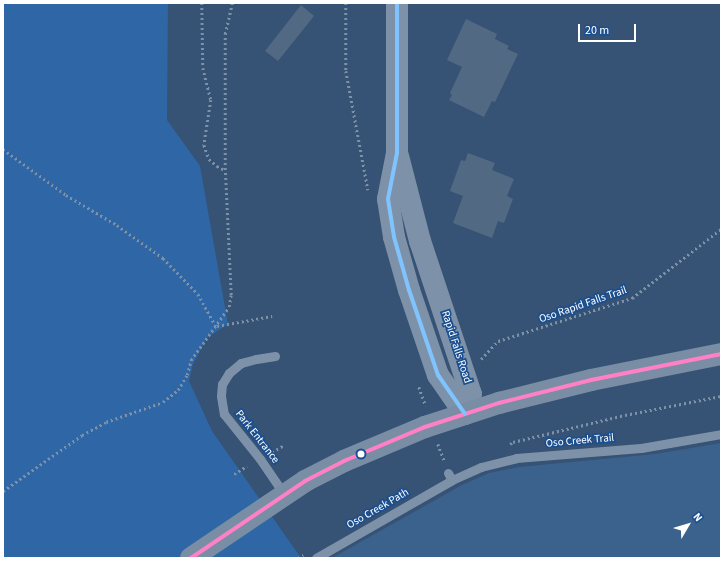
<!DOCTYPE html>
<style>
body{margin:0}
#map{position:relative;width:724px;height:561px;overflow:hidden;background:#365274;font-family:"Source Sans 3",sans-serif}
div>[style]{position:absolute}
.green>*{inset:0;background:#2f66a5}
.water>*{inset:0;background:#3b618d}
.building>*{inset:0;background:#526984}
.path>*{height:2.5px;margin-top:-1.25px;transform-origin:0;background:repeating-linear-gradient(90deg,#7d92a8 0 2px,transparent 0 5px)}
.service>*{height:9px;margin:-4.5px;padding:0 4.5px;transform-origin:4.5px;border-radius:4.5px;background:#7d92a8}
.tertiary>*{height:22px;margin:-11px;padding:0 11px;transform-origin:11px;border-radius:11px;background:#7d92a8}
.secondary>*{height:22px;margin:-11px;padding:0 11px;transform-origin:11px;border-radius:11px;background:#798da4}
.bus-1>*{height:4px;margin:-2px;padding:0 2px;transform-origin:2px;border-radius:2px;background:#ff80c5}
.bus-2>*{height:4px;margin:-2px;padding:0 2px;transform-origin:2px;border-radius:2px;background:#80c4ff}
.dots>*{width:11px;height:11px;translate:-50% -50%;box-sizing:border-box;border:2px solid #1b4f8f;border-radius:50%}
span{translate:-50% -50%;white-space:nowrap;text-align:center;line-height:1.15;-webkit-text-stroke:3.5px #1b4f8f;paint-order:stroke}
.street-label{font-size:11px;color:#fff}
.frame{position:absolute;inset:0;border:4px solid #fff;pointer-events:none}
.north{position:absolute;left:668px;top:505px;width:40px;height:40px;-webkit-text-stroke:3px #1b4f8f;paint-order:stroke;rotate:52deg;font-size:11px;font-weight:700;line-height:16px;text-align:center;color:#fff}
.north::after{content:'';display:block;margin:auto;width:14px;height:18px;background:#fff;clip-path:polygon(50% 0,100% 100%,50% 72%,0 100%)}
.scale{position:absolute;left:578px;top:24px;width:58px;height:18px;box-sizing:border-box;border:2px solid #fff;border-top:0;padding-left:5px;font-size:12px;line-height:14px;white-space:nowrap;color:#fff;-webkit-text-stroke:3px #1b4f8f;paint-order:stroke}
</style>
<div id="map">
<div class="green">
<i style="clip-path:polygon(3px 3px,168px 3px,167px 120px,200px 166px,228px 324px,207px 338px,193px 364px,189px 381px,212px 431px,301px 558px,3px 558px)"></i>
</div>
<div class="water">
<i style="clip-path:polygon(721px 443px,721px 558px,332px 558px,462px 485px,489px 473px,519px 467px,655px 454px)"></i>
</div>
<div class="building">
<i style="clip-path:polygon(301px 5px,314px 16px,278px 61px,265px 51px)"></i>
<i style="clip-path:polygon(466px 19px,497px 34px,495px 39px,509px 46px,507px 49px,518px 54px,495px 102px,492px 101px,484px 117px,449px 100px,452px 95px,450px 93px,462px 67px,447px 60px)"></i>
<i style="clip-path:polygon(468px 153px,495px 163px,492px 170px,514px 179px,507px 196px,513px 199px,504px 223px,498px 221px,492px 238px,453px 223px,463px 196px,450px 191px,461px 160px,465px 161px)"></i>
</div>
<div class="path">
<i style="left:202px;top:3px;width:65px;rotate:89.1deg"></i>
<i style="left:203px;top:68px;width:33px;rotate:76deg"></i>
<i style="left:211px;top:100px;width:46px;rotate:98.8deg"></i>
<i style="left:204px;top:145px;width:15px;rotate:70deg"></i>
<i style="left:209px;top:159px;width:11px;rotate:41deg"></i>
<i style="left:217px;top:166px;width:9px;rotate:27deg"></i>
<i style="left:346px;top:3px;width:68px;rotate:90deg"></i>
<i style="left:346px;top:71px;width:121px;rotate:79.5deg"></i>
<i style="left:3px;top:149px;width:78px;rotate:36.1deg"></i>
<i style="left:66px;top:195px;width:59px;rotate:30.5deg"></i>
<i style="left:117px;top:225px;width:57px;rotate:35.7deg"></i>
<i style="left:163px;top:258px;width:50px;rotate:45.8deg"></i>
<i style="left:198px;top:294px;width:37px;rotate:61deg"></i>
<i style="left:217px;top:326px;width:56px;rotate:-10.3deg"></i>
<i style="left:481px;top:359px;width:25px;rotate:-47deg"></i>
<i style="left:498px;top:341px;width:141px;rotate:-17.8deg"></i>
<i style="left:632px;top:298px;width:113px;rotate:-37.8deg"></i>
<i style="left:419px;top:387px;width:20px;rotate:70deg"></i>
<i style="left:438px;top:444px;width:17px;rotate:69deg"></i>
<i style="left:510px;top:444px;width:4px;rotate:-34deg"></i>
<i style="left:513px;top:442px;width:115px;rotate:-13.6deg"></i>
<i style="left:625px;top:415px;width:98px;rotate:-11.2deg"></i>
<i style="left:272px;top:452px;width:14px;rotate:-30deg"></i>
<i style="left:234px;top:474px;width:15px;rotate:-32deg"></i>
<i style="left:3px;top:491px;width:97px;rotate:-35.3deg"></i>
<i style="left:82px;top:435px;width:27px;rotate:-28deg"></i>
<i style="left:106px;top:422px;width:60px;rotate:-19.3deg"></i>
<i style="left:163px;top:402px;width:19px;rotate:-39deg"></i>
<i style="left:178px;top:390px;width:17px;rotate:-59deg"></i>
<i style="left:187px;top:375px;width:16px;rotate:-75deg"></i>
<i style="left:191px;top:360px;width:65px;rotate:-54.4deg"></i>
<i style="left:229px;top:307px;width:12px;rotate:-81deg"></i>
<i style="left:231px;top:295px;width:125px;rotate:-92.7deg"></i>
<i style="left:225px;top:170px;width:136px;rotate:-90deg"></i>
<i style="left:225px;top:34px;width:32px;rotate:-77deg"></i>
<i style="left:298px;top:558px;width:6px;rotate:-31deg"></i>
</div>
<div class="service">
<i style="left:275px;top:356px;width:19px;rotate:171deg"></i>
<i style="left:256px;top:359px;width:16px;rotate:165deg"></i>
<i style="left:241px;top:363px;width:16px;rotate:140deg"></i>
<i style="left:229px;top:373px;width:13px;rotate:122deg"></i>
<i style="left:222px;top:384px;width:12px;rotate:95deg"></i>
<i style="left:221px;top:396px;width:18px;rotate:81deg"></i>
<i style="left:224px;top:414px;width:58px;rotate:51.3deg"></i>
<i style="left:260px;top:459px;width:42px;rotate:55.6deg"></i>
<i style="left:448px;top:473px;width:8px;rotate:60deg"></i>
<i style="left:452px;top:480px;width:32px;rotate:-24deg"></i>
<i style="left:481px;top:467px;width:36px;rotate:-14deg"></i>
<i style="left:516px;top:458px;width:125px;rotate:-4.6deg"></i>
<i style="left:641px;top:448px;width:81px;rotate:-9.9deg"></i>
<i style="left:316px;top:558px;width:157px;rotate:-29.8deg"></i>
</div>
<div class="tertiary">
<i style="left:397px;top:3px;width:150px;rotate:90deg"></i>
<i style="left:397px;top:153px;width:47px;rotate:101.1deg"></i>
<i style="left:388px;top:199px;width:38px;rotate:81deg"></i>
<i style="left:394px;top:237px;width:55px;rotate:74.2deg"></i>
<i style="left:409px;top:290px;width:90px;rotate:71.2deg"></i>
<i style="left:438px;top:375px;width:47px;rotate:55.3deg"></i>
<i style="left:398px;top:156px;width:88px;rotate:75.5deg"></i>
<i style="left:420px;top:241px;width:161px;rotate:71.6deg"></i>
<i style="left:471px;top:394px;width:21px;rotate:107deg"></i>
</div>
<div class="secondary">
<i style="left:191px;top:558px;width:138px;rotate:-34deg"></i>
<i style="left:305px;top:481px;width:44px;rotate:-27.1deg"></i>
<i style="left:344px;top:461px;width:88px;rotate:-22.8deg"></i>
<i style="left:425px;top:427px;width:78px;rotate:-18deg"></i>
<i style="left:499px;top:403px;width:95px;rotate:-14deg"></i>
<i style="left:591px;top:380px;width:133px;rotate:-11.3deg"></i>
</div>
<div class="bus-1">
<i style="left:191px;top:558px;width:138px;rotate:-34deg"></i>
<i style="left:305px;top:481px;width:44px;rotate:-27.1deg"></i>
<i style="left:344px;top:461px;width:88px;rotate:-22.8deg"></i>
<i style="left:425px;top:427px;width:78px;rotate:-18deg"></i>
<i style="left:499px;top:403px;width:95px;rotate:-14deg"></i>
<i style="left:591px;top:380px;width:133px;rotate:-11.3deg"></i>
</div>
<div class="bus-2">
<i style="left:397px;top:3px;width:150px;rotate:90deg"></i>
<i style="left:397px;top:153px;width:47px;rotate:101.1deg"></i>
<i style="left:388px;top:199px;width:38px;rotate:81deg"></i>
<i style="left:394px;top:237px;width:55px;rotate:74.2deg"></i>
<i style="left:409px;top:290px;width:90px;rotate:71.2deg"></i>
<i style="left:438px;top:375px;width:47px;rotate:55.3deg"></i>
</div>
<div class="dots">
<i style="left:361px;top:454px;background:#fff"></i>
</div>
<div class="street-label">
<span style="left:583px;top:305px;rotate:-19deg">Oso Rapid Falls Trail</span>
<span style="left:456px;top:347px;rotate:72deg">Rapid Falls Road</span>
<span style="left:257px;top:437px;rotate:52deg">Park Entrance</span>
<span style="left:580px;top:441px;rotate:-5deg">Oso Creek Trail</span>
<span style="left:378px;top:509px;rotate:-30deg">Oso Creek Path</span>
</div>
<div class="frame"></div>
<div class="north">N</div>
<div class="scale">20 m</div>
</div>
